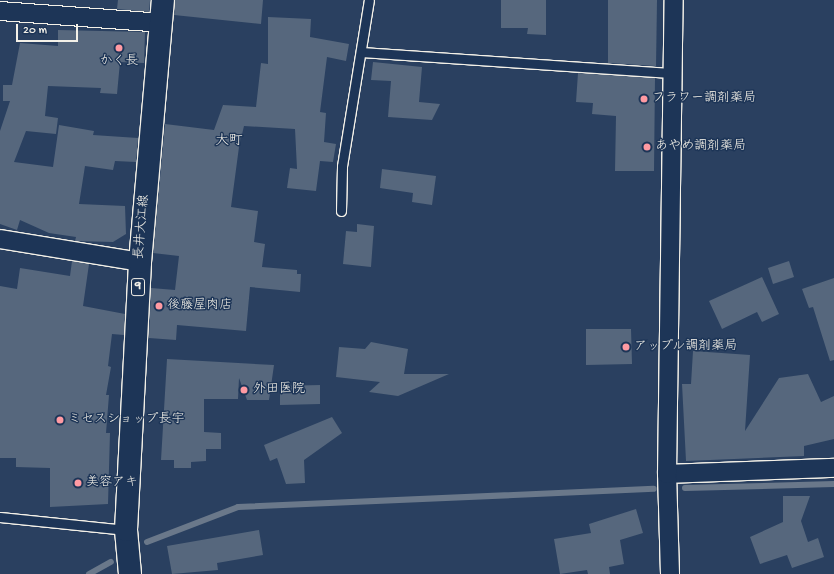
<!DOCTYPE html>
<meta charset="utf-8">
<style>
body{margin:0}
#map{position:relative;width:834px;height:574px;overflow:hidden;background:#2a4060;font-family:"Gochi Hand","Klee One",sans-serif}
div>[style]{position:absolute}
.stream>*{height:6px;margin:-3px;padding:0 3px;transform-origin:3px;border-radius:3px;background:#6a788a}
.building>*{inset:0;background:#56677d}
.roads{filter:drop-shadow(1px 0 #f4f1e8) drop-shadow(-1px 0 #f4f1e8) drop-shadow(0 1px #f4f1e8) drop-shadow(0 -1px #f4f1e8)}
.lane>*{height:9px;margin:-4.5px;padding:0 4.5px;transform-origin:4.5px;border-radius:4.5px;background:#1d3557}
.street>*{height:18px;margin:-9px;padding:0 9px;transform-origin:9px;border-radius:9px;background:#1d3557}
.primary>*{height:22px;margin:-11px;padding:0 11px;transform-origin:11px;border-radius:11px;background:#1d3557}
.dots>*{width:11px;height:11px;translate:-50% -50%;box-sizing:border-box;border:2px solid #1d3557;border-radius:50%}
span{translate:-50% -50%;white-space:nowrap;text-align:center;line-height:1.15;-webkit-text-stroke:3px #1d3557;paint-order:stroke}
.shield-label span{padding:1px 3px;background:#1d3557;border:1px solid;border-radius:3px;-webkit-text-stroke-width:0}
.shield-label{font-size:12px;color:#f4f1e8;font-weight:700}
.poi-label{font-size:13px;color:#f4f1e8}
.left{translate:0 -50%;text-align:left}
.street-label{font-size:13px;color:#f4f1e8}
.neighbourhood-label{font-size:14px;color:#f4f1e8}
.scale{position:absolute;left:16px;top:24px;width:62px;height:18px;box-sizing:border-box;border:2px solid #f4f1e8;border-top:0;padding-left:5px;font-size:12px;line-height:14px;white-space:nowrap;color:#f4f1e8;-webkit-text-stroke:3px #1d3557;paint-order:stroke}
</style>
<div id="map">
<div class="stream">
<i style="left:685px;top:488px;width:149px;rotate:-1.5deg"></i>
<i style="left:147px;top:542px;width:97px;rotate:-21deg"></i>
<i style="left:238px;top:507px;width:416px;rotate:-2.5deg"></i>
<i style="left:89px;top:574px;width:25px;rotate:-29deg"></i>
</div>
<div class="building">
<i style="clip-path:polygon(118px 0,150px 0,149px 12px,117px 9px)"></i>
<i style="clip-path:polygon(175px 0,263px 0,261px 24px,174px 15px)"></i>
<i style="clip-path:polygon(501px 0,546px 0,546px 35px,527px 34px,528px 28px,501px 28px)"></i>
<i style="clip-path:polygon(608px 0,657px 0,656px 66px,608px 63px)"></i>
<i style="clip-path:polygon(268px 17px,311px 19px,310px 37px,349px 44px,346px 61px,327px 57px,320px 112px,326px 113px,324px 142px,336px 144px,333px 162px,320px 161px,316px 191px,287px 188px,290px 168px,297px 169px,295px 129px,244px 126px,239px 147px,231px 207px,258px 211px,254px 242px,265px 244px,262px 267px,297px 270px,297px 274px,301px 274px,300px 292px,250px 287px,246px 331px,177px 325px,176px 340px,149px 338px,151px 288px,175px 290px,179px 256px,153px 253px,165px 124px,214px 130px,223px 105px,256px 107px,261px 63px,268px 64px)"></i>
<i style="clip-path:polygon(58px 30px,145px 32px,144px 63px,120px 62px,117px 94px,100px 93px,101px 88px,48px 86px,45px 116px,58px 118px,56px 134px,26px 131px,14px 162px,53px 167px,59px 125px,94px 131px,93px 135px,138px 138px,136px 162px,115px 161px,113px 170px,85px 166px,79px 204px,125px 206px,126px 234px,113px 242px,75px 241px,76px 237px,49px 233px,20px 220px,17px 230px,0 224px,0 131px,10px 101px,3px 101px,3px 85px,12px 85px,20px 43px,58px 46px)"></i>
<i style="clip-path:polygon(373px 62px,422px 67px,419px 102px,440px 104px,432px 120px,388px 117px,391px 81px,371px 80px)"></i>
<i style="clip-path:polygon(578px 73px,655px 78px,654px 171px,615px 171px,616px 116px,592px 114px,593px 103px,576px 102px)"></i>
<i style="clip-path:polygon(382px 169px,436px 176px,432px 205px,412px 202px,413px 193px,380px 188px)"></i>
<i style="clip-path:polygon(357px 224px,374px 226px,371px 267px,343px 264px,346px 231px,357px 232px)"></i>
<i style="clip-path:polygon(72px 261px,89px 264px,83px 306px,125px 314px,124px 335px,112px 334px,108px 366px,111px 367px,106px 395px,109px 395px,106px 433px,110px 433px,108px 504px,50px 507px,50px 468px,16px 467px,16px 458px,0 458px,0 286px,17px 289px,20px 268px,70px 276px)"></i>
<i style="clip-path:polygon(789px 261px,794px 277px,773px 284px,768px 268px)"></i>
<i style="clip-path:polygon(762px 277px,779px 314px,762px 322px,757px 312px,722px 329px,709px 301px)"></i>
<i style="clip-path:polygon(834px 278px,834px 360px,830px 361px,813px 307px,809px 308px,802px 289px)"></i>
<i style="clip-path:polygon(586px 329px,631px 329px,632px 364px,586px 365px)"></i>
<i style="clip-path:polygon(371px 342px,408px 349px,404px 374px,449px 374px,398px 396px,369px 392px,380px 382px,336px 377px,339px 347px,365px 349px)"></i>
<i style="clip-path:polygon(693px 351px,750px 355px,745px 431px,779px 378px,808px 374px,821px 402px,834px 396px,834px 439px,804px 446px,804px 456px,686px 461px,682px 384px,691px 384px)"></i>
<i style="clip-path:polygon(167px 359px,274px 365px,269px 400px,247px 400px,239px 378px,238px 399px,204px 399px,204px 432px,221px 433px,221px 449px,206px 449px,206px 461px,191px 462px,191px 468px,174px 468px,174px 460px,161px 460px)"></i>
<i style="clip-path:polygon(320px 385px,320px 404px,280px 405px,280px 386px)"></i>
<i style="clip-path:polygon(332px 417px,342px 433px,304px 460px,305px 483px,286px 484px,277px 458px,270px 461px,264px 445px)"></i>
<i style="clip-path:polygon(783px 496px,810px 496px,801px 521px,808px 542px,818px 538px,824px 557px,792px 568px,787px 555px,760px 564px,750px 537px,783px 522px)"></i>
<i style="clip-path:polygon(636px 509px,643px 533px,620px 540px,624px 564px,609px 567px,610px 574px,588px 574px,587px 570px,560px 574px,554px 539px,591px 533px,589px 524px)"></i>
<i style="clip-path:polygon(259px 530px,263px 555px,217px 563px,218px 570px,172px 574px,167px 546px)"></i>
</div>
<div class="roads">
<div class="lane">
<i style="left:362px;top:52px;width:312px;rotate:3.9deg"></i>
<i style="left:341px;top:211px;width:45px;rotate:-88.7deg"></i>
<i style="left:342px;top:166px;width:168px;rotate:-80.8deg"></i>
<i style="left:0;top:517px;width:127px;rotate:5.9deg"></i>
</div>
<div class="street">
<i style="left:0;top:11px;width:162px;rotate:4.2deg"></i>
<i style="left:0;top:239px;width:142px;rotate:9.3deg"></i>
<i style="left:667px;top:474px;width:167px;rotate:-2.1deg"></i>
<i style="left:670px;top:574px;width:100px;rotate:-91.7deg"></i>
<i style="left:667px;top:474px;width:474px;rotate:-89.2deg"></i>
</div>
<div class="primary">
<i style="left:130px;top:574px;width:44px;rotate:-95.2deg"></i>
<i style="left:126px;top:530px;width:268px;rotate:-87deg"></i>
<i style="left:140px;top:262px;width:263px;rotate:-85deg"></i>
</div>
</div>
<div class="dots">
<i style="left:119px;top:48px;background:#ff9aa2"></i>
<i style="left:644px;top:99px;background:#ff9aa2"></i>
<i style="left:647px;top:147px;background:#ff9aa2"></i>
<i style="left:159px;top:306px;background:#ff9aa2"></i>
<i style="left:626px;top:347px;background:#ff9aa2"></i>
<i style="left:244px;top:390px;background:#ff9aa2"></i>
<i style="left:60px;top:420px;background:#ff9aa2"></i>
<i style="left:78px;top:483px;background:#ff9aa2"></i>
</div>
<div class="shield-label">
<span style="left:138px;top:287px">9</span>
</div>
<div class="poi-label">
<span style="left:119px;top:62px">かく長</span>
<span class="left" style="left:652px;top:99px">フラワー調剤薬局</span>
<span class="left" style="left:655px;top:147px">あやめ調剤薬局</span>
<span class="left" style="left:167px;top:306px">後藤屋肉店</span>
<span class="left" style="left:634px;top:347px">アップル調剤薬局</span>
<span class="left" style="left:253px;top:390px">外田医院</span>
<span class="left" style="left:68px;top:420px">ミセスショップ長宇</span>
<span class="left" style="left:86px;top:483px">美容アキ</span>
</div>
<div class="street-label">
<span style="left:143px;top:227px;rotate:-85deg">長井大江線</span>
</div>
<div class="neighbourhood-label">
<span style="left:229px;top:142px">大町</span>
</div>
<div class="scale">20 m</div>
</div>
